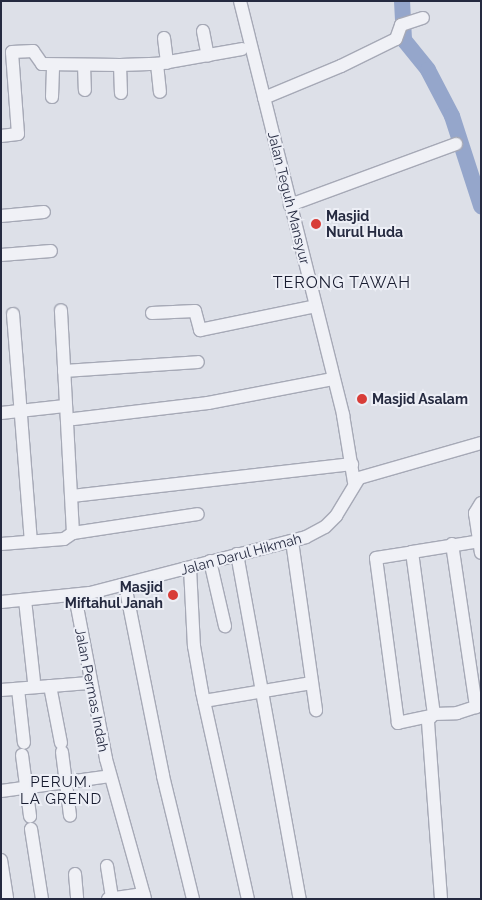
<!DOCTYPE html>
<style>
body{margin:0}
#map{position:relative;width:482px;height:900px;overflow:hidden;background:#dde0e8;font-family:Raleway,sans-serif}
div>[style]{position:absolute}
.river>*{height:16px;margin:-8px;padding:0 8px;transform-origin:8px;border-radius:8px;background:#95a6cb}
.roads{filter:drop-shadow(1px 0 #a6a9b6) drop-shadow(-1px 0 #a6a9b6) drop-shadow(0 1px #a6a9b6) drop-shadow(0 -1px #a6a9b6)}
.minor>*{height:12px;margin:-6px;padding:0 6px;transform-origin:6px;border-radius:6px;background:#f0f1f6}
.dots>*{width:14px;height:14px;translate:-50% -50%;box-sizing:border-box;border:2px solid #edeff6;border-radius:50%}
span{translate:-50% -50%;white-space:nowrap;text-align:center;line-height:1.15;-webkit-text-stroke:4px #edeff6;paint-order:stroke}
.street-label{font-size:14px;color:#252a40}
.poi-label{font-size:14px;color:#252a40;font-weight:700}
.left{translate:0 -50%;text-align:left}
.right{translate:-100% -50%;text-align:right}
.neighbourhood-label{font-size:15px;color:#181c30;letter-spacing:1px}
.quarter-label{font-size:16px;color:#181c30;letter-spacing:1px}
.frame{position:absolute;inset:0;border:2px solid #252a40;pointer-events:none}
</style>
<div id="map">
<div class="river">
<i style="left:402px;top:1px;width:39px;rotate:87deg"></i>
<i style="left:404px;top:40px;width:38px;rotate:51deg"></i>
<i style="left:428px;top:70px;width:52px;rotate:62.4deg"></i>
<i style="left:452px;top:116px;width:95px;rotate:72.1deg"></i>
</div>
<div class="roads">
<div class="minor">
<i style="left:240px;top:1px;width:427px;rotate:76deg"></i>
<i style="left:343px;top:415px;width:68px;rotate:80.7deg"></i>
<i style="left:203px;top:31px;width:25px;rotate:79deg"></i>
<i style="left:164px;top:38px;width:25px;rotate:83deg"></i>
<i style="left:157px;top:64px;width:28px;rotate:84deg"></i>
<i style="left:84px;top:65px;width:25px;rotate:88deg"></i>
<i style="left:120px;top:65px;width:28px;rotate:88deg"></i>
<i style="left:52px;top:97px;width:32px;rotate:-88deg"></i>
<i style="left:264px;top:98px;width:83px;rotate:-22.6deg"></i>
<i style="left:341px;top:66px;width:61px;rotate:-26.1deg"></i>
<i style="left:396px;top:39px;width:15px;rotate:-70deg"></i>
<i style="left:401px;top:25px;width:23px;rotate:-18deg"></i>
<i style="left:1px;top:136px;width:17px;rotate:-7deg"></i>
<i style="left:18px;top:134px;width:82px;rotate:-94.2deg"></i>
<i style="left:12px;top:52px;width:21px;rotate:-3deg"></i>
<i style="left:33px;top:51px;width:16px;rotate:55deg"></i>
<i style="left:42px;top:64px;width:78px;rotate:0.7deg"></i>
<i style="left:120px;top:65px;width:37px;rotate:-2deg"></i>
<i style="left:157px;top:64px;width:86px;rotate:-10deg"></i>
<i style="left:290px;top:205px;width:177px;rotate:-20.2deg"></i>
<i style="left:1px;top:216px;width:43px;rotate:-5.3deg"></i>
<i style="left:1px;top:255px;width:50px;rotate:-4.6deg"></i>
<i style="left:152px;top:313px;width:43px;rotate:-2.7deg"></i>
<i style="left:195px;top:311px;width:20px;rotate:75deg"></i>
<i style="left:200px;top:330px;width:118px;rotate:-11.7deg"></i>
<i style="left:13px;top:314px;width:228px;rotate:85.5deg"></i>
<i style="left:64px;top:371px;width:134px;rotate:-3.8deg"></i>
<i style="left:1px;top:413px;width:64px;rotate:-6.2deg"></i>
<i style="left:74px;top:419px;width:135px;rotate:-6.8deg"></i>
<i style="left:208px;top:403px;width:127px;rotate:-10.9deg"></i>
<i style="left:72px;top:496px;width:282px;rotate:-6.5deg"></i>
<i style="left:481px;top:503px;width:12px;rotate:121deg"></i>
<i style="left:475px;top:513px;width:40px;rotate:81.5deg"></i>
<i style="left:73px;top:533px;width:126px;rotate:-8.6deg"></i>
<i style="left:292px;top:541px;width:171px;rotate:81.9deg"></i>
<i style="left:1px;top:544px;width:63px;rotate:-4.5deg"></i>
<i style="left:64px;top:539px;width:11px;rotate:-34deg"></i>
<i style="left:73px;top:533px;width:223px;rotate:-93.1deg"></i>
<i style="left:452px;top:544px;width:165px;rotate:81.6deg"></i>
<i style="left:412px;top:552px;width:70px;rotate:-9.1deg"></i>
<i style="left:237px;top:554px;width:351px;rotate:79.7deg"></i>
<i style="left:210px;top:561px;width:67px;rotate:77deg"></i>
<i style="left:190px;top:568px;width:78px;rotate:87.1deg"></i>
<i style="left:194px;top:646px;width:47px;rotate:80.1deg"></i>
<i style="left:202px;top:692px;width:212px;rotate:77.5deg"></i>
<i style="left:125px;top:585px;width:195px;rotate:78.7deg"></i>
<i style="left:163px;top:776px;width:127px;rotate:76.3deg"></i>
<i style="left:75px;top:596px;width:166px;rotate:79.2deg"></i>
<i style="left:106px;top:759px;width:145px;rotate:74.4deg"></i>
<i style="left:25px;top:600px;width:81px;rotate:83.7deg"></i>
<i style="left:1px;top:602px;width:89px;rotate:-5.8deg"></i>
<i style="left:90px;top:593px;width:223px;rotate:-14.5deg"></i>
<i style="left:306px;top:537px;width:21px;rotate:-28deg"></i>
<i style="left:325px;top:527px;width:16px;rotate:-45deg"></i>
<i style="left:336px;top:516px;width:44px;rotate:-58.8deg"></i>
<i style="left:359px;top:478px;width:127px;rotate:-16deg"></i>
<i style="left:50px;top:686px;width:58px;rotate:79.1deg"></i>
<i style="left:18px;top:689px;width:54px;rotate:83.7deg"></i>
<i style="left:1px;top:690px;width:88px;rotate:-4.5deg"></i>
<i style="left:204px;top:701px;width:109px;rotate:-9.5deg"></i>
<i style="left:430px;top:716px;width:33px;rotate:168deg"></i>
<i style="left:398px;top:723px;width:166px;rotate:-97.6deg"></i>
<i style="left:376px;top:558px;width:36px;rotate:-9deg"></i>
<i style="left:412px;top:552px;width:163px;rotate:82.3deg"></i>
<i style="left:62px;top:752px;width:64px;rotate:82.8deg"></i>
<i style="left:22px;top:755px;width:62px;rotate:82.5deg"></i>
<i style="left:1px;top:791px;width:110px;rotate:-7.8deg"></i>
<i style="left:31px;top:829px;width:71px;rotate:81.1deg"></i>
<i style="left:1px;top:860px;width:39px;rotate:81deg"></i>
<i style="left:107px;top:866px;width:33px;rotate:81deg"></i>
<i style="left:75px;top:874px;width:25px;rotate:85deg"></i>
<i style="left:108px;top:899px;width:36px;rotate:-8deg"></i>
<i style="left:441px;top:899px;width:179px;rotate:-94.2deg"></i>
<i style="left:428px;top:720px;width:8px;rotate:-45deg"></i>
<i style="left:434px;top:714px;width:23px;rotate:-2deg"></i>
<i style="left:457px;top:713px;width:25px;rotate:-18deg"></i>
</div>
</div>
<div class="dots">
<i style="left:316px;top:224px;background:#d83d38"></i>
<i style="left:362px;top:399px;background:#d83d38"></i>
<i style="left:173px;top:595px;background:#d83d38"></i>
</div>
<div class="street-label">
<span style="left:289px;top:198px;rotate:76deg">Jalan Teguh Mansyur</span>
<span style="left:241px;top:554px;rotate:-15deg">Jalan Darul Hikmah</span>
<span style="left:92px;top:690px;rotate:79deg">Jalan Permas Indah</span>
</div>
<div class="poi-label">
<span class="left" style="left:326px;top:224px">Masjid<br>Nurul Huda</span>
<span class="left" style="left:372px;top:399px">Masjid Asalam</span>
<span class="right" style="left:163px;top:595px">Masjid<br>Miftahul Janah</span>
</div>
<div class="neighbourhood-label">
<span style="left:61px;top:791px">PERUM.<br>LA GREND</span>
</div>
<div class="quarter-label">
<span style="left:342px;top:283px">TERONG TAWAH</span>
</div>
<div class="frame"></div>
</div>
